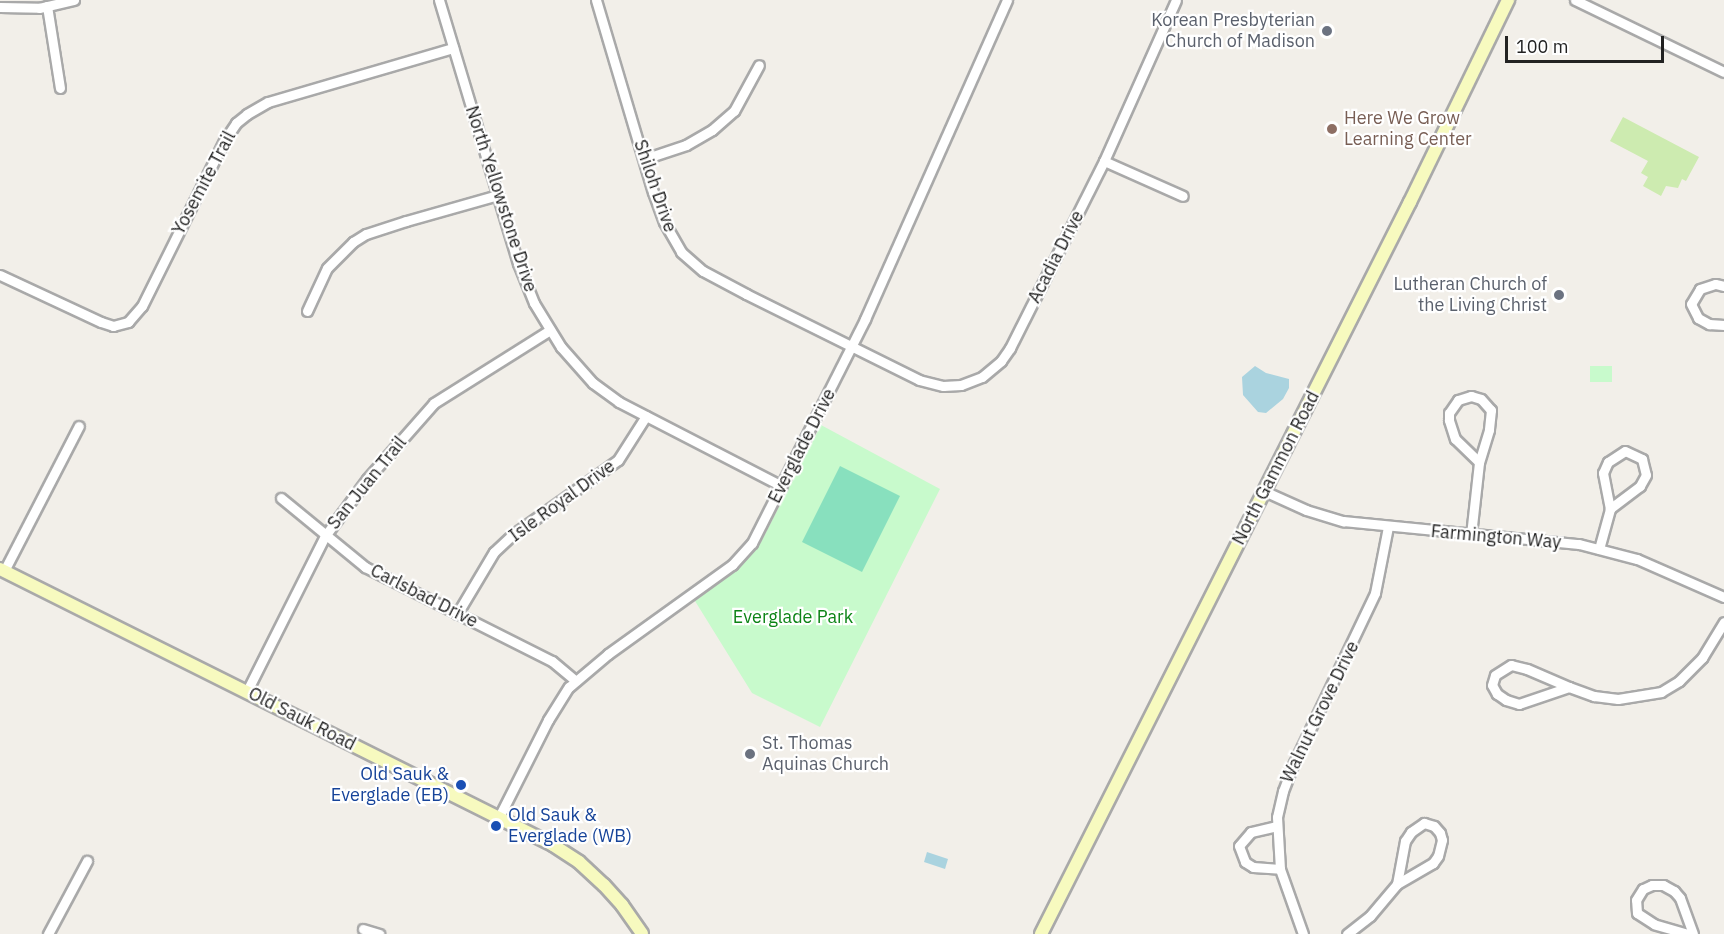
<!DOCTYPE html>
<style>
body{margin:0}
#map{position:relative;width:1724px;height:934px;overflow:hidden;background:#f2efe9;font-family:"IBM Plex Sans",sans-serif}
div>[style]{position:absolute}
.grass>*{inset:0;background:#cdebb0}
.park>*{inset:0;background:#c8facc}
.pitch>*{inset:0;background:#88e0be}
.water>*{inset:0;background:#aad3df}
.roads{filter:drop-shadow(2px 0 #a9a9a9) drop-shadow(-2px 0 #a9a9a9) drop-shadow(0 2px #a9a9a9) drop-shadow(0 -2px #a9a9a9)}
.street>*{height:9px;margin:-4.5px;padding:0 4.5px;transform-origin:4.5px;border-radius:4.5px;background:#fff}
.secondary>*{height:12px;margin:-6px;padding:0 6px;transform-origin:6px;border-radius:6px;background:#f7fabf}
.dots>*{width:16px;height:16px;translate:-50% -50%;box-sizing:border-box;border:3px solid #fff;border-radius:50%}
span{translate:-50% -50%;white-space:nowrap;text-align:center;line-height:1.15;-webkit-text-stroke:4.5px #fff;paint-order:stroke}
.worship-label{font-size:18px;color:#5b616d}
.right{translate:-100% -50%;text-align:right}
.left{translate:0 -50%;text-align:left}
.education-label{font-size:18px;color:#785e54}
.street-label{font-size:18px;color:#222}
.park-label{font-size:18px;color:#0c8416}
.transit-label{font-size:18px;color:#164399}
.scale{position:absolute;left:1505px;top:36px;width:159px;height:27px;box-sizing:border-box;border:3px solid #222;border-top:0;padding-left:8px;font-size:18px;line-height:21px;white-space:nowrap;color:#222;-webkit-text-stroke:4px #fff;paint-order:stroke}
</style>
<div id="map">
<div class="grass">
<i style="clip-path:polygon(1623px 117px,1699px 157px,1686px 181px,1682px 179px,1678px 188px,1666px 186px,1661px 196px,1643px 186px,1648px 177px,1641px 173px,1648px 161px,1610px 141px)"></i>
</div>
<div class="park">
<i style="clip-path:polygon(1590px 366px,1612px 366px,1612px 382px,1590px 382px)"></i>
<i style="clip-path:polygon(821px 425px,940px 489px,820px 727px,752px 693px,695px 601px,740px 567px,761px 542px)"></i>
</div>
<div class="pitch">
<i style="clip-path:polygon(840px 466px,900px 496px,862px 572px,802px 542px)"></i>
</div>
<div class="water">
<i style="clip-path:polygon(1255px 366px,1266px 373px,1289px 379px,1289px 388px,1283px 399px,1266px 413px,1258px 412px,1243px 395px,1242px 377px)"></i>
<i style="clip-path:polygon(927px 852px,948px 859px,945px 869px,924px 862px)"></i>
</div>
<div class="roads">
<div class="street">
<i style="left:439px;top:0;width:275px;rotate:73.3deg"></i>
<i style="left:518px;top:263px;width:43px;rotate:68.2deg"></i>
<i style="left:534px;top:303px;width:52px;rotate:58.5deg"></i>
<i style="left:561px;top:347px;width:48px;rotate:48.4deg"></i>
<i style="left:593px;top:383px;width:32px;rotate:36deg"></i>
<i style="left:619px;top:402px;width:183px;rotate:27.3deg"></i>
<i style="left:596px;top:0;width:200px;rotate:73.5deg"></i>
<i style="left:653px;top:192px;width:32px;rotate:70deg"></i>
<i style="left:664px;top:222px;width:34px;rotate:60deg"></i>
<i style="left:681px;top:252px;width:29px;rotate:41deg"></i>
<i style="left:703px;top:271px;width:49px;rotate:28.1deg"></i>
<i style="left:746px;top:294px;width:193px;rotate:26.4deg"></i>
<i style="left:919px;top:380px;width:25px;rotate:14deg"></i>
<i style="left:943px;top:386px;width:18px;rotate:-3deg"></i>
<i style="left:961px;top:385px;width:22px;rotate:-21deg"></i>
<i style="left:982px;top:377px;width:25px;rotate:-40deg"></i>
<i style="left:1001px;top:361px;width:16px;rotate:-55deg"></i>
<i style="left:1010px;top:348px;width:209px;rotate:-63.3deg"></i>
<i style="left:1104px;top:161px;width:176px;rotate:-65.9deg"></i>
<i style="left:1575px;top:0;width:165px;rotate:25.8deg"></i>
<i style="left:47px;top:6px;width:83px;rotate:81deg"></i>
<i style="left:0;top:7px;width:39px;rotate:1deg"></i>
<i style="left:39px;top:8px;width:36px;rotate:-13deg"></i>
<i style="left:644px;top:159px;width:44px;rotate:-18.4deg"></i>
<i style="left:686px;top:145px;width:30px;rotate:-30deg"></i>
<i style="left:712px;top:130px;width:29px;rotate:-41deg"></i>
<i style="left:734px;top:111px;width:52px;rotate:-61.5deg"></i>
<i style="left:1104px;top:161px;width:86px;rotate:23.9deg"></i>
<i style="left:0;top:275px;width:111px;rotate:25deg"></i>
<i style="left:101px;top:322px;width:13px;rotate:18deg"></i>
<i style="left:113px;top:326px;width:16px;rotate:-15deg"></i>
<i style="left:128px;top:322px;width:21px;rotate:-49deg"></i>
<i style="left:142px;top:306px;width:184px;rotate:-63.6deg"></i>
<i style="left:224px;top:141px;width:22px;rotate:-56deg"></i>
<i style="left:236px;top:123px;width:14px;rotate:-39deg"></i>
<i style="left:247px;top:114px;width:24px;rotate:-30deg"></i>
<i style="left:268px;top:102px;width:193px;rotate:-16.3deg"></i>
<i style="left:1724px;top:286px;width:9px;rotate:-167deg"></i>
<i style="left:1715px;top:284px;width:16px;rotate:162deg"></i>
<i style="left:1700px;top:289px;width:17px;rotate:121deg"></i>
<i style="left:1691px;top:304px;width:16px;rotate:63deg"></i>
<i style="left:1698px;top:318px;width:13px;rotate:29deg"></i>
<i style="left:1709px;top:324px;width:15px;rotate:4deg"></i>
<i style="left:307px;top:311px;width:47px;rotate:-65.1deg"></i>
<i style="left:327px;top:268px;width:37px;rotate:-45deg"></i>
<i style="left:353px;top:242px;width:15px;rotate:-32deg"></i>
<i style="left:366px;top:234px;width:42px;rotate:-18deg"></i>
<i style="left:406px;top:221px;width:96px;rotate:-15.8deg"></i>
<i style="left:1471px;top:396px;width:10px;rotate:17deg"></i>
<i style="left:1481px;top:399px;width:15px;rotate:48deg"></i>
<i style="left:1491px;top:410px;width:20px;rotate:96deg"></i>
<i style="left:1489px;top:430px;width:34px;rotate:107deg"></i>
<i style="left:1479px;top:462px;width:33px;rotate:-136deg"></i>
<i style="left:1455px;top:439px;width:20px;rotate:-108deg"></i>
<i style="left:1449px;top:420px;width:7px;rotate:-90deg"></i>
<i style="left:1449px;top:413px;width:16px;rotate:-55deg"></i>
<i style="left:1458px;top:400px;width:14px;rotate:-17deg"></i>
<i style="left:1625px;top:451px;width:19px;rotate:25deg"></i>
<i style="left:1642px;top:459px;width:16px;rotate:76deg"></i>
<i style="left:1646px;top:475px;width:13px;rotate:119deg"></i>
<i style="left:1640px;top:486px;width:38px;rotate:143deg"></i>
<i style="left:1610px;top:509px;width:37px;rotate:-101deg"></i>
<i style="left:1603px;top:473px;width:12px;rotate:-66deg"></i>
<i style="left:1608px;top:462px;width:20px;rotate:-33deg"></i>
<i style="left:1264px;top:491px;width:46px;rotate:24.3deg"></i>
<i style="left:1306px;top:510px;width:39px;rotate:17deg"></i>
<i style="left:1343px;top:521px;width:237px;rotate:5.6deg"></i>
<i style="left:1579px;top:544px;width:60px;rotate:14.5deg"></i>
<i style="left:1637px;top:559px;width:95px;rotate:23.6deg"></i>
<i style="left:281px;top:498px;width:109px;rotate:39.4deg"></i>
<i style="left:365px;top:567px;width:209px;rotate:26.7deg"></i>
<i style="left:552px;top:661px;width:31px;rotate:40deg"></i>
<i style="left:1471px;top:535px;width:73px;rotate:-83.7deg"></i>
<i style="left:1599px;top:549px;width:41px;rotate:-74.6deg"></i>
<i style="left:4px;top:571px;width:163px;rotate:-62.7deg"></i>
<i style="left:457px;top:614px;width:72px;rotate:-59.2deg"></i>
<i style="left:494px;top:552px;width:23px;rotate:-43deg"></i>
<i style="left:511px;top:536px;width:131px;rotate:-35.4deg"></i>
<i style="left:618px;top:460px;width:52px;rotate:-57.5deg"></i>
<i style="left:1511px;top:665px;width:16px;rotate:14deg"></i>
<i style="left:1527px;top:669px;width:46px;rotate:23.2deg"></i>
<i style="left:1569px;top:687px;width:53px;rotate:161.2deg"></i>
<i style="left:1519px;top:704px;width:14px;rotate:-163deg"></i>
<i style="left:1506px;top:700px;width:11px;rotate:-146deg"></i>
<i style="left:1497px;top:694px;width:10px;rotate:-119deg"></i>
<i style="left:1492px;top:685px;width:10px;rotate:-73deg"></i>
<i style="left:1495px;top:675px;width:19px;rotate:-32deg"></i>
<i style="left:1569px;top:687px;width:27px;rotate:20deg"></i>
<i style="left:1594px;top:696px;width:24px;rotate:7deg"></i>
<i style="left:1618px;top:699px;width:44px;rotate:-9.2deg"></i>
<i style="left:1661px;top:692px;width:21px;rotate:-31deg"></i>
<i style="left:1679px;top:681px;width:33px;rotate:-45deg"></i>
<i style="left:1702px;top:658px;width:42px;rotate:-58.6deg"></i>
<i style="left:247px;top:691px;width:174px;rotate:-63.3deg"></i>
<i style="left:325px;top:536px;width:71px;rotate:-53.6deg"></i>
<i style="left:367px;top:479px;width:101px;rotate:-48.6deg"></i>
<i style="left:434px;top:403px;width:137px;rotate:-32.2deg"></i>
<i style="left:499px;top:817px;width:109px;rotate:-63.2deg"></i>
<i style="left:548px;top:720px;width:39px;rotate:-58deg"></i>
<i style="left:569px;top:687px;width:51px;rotate:-40.2deg"></i>
<i style="left:608px;top:654px;width:153px;rotate:-35.7deg"></i>
<i style="left:732px;top:565px;width:30px;rotate:-48deg"></i>
<i style="left:752px;top:543px;width:251px;rotate:-63.2deg"></i>
<i style="left:865px;top:319px;width:349px;rotate:-66deg"></i>
<i style="left:1424px;top:823px;width:10px;rotate:17deg"></i>
<i style="left:1434px;top:826px;width:9px;rotate:49deg"></i>
<i style="left:1440px;top:833px;width:7px;rotate:74deg"></i>
<i style="left:1442px;top:840px;width:16px;rotate:104deg"></i>
<i style="left:1438px;top:856px;width:9px;rotate:126deg"></i>
<i style="left:1433px;top:863px;width:42px;rotate:149.7deg"></i>
<i style="left:1397px;top:884px;width:44px;rotate:-79.5deg"></i>
<i style="left:1405px;top:841px;width:11px;rotate:-56deg"></i>
<i style="left:1411px;top:832px;width:16px;rotate:-35deg"></i>
<i style="left:1277px;top:826px;width:27px;rotate:167deg"></i>
<i style="left:1251px;top:832px;width:18px;rotate:131deg"></i>
<i style="left:1239px;top:846px;width:17px;rotate:69deg"></i>
<i style="left:1245px;top:862px;width:9px;rotate:32deg"></i>
<i style="left:1253px;top:867px;width:27px;rotate:4deg"></i>
<i style="left:363px;top:929px;width:17px;rotate:17deg"></i>
<i style="left:48px;top:934px;width:83px;rotate:-61.9deg"></i>
<i style="left:1303px;top:934px;width:69px;rotate:-109.5deg"></i>
<i style="left:1280px;top:869px;width:52px;rotate:-93.3deg"></i>
<i style="left:1277px;top:817px;width:27px;rotate:-77deg"></i>
<i style="left:1283px;top:791px;width:30px;rotate:-69deg"></i>
<i style="left:1294px;top:763px;width:188px;rotate:-64.5deg"></i>
<i style="left:1375px;top:593px;width:67px;rotate:-78.9deg"></i>
<i style="left:1347px;top:934px;width:29px;rotate:-38deg"></i>
<i style="left:1370px;top:916px;width:42px;rotate:-49.8deg"></i>
<i style="left:1688px;top:934px;width:35px;rotate:-164deg"></i>
<i style="left:1654px;top:924px;width:20px;rotate:-147deg"></i>
<i style="left:1637px;top:913px;width:13px;rotate:-94deg"></i>
<i style="left:1636px;top:900px;width:13px;rotate:-58deg"></i>
<i style="left:1643px;top:889px;width:10px;rotate:-24deg"></i>
<i style="left:1652px;top:885px;width:11px"></i>
<i style="left:1663px;top:885px;width:13px;rotate:29deg"></i>
<i style="left:1674px;top:891px;width:9px;rotate:49deg"></i>
<i style="left:1680px;top:898px;width:38px;rotate:70deg"></i>
</div>
<div class="secondary">
<i style="left:0;top:569px;width:618px;rotate:26.52deg"></i>
<i style="left:553px;top:845px;width:31px;rotate:33deg"></i>
<i style="left:579px;top:862px;width:34px;rotate:43deg"></i>
<i style="left:604px;top:885px;width:27px;rotate:48deg"></i>
<i style="left:622px;top:905px;width:35px;rotate:55deg"></i>
<i style="left:1041px;top:934px;width:820px;rotate:-63.25deg"></i>
<i style="left:1410px;top:202px;width:225px;rotate:-64.1deg"></i>
</div>
</div>
<div class="dots">
<i style="left:1327px;top:31px;background:#6b7280"></i>
<i style="left:1332px;top:129px;background:#8d6e63"></i>
<i style="left:1559px;top:295px;background:#6b7280"></i>
<i style="left:750px;top:754px;background:#6b7280"></i>
<i style="left:461px;top:785px;background:#1a4fb4"></i>
<i style="left:496px;top:826px;background:#1a4fb4"></i>
</div>
<div class="worship-label">
<span class="right" style="left:1315px;top:31px">Korean Presbyterian<br>Church of Madison</span>
<span class="right" style="left:1547px;top:295px">Lutheran Church of<br>the Living Christ</span>
<span class="left" style="left:762px;top:754px">St. Thomas<br>Aquinas Church</span>
</div>
<div class="education-label">
<span class="left" style="left:1344px;top:129px">Here We Grow<br>Learning Center</span>
</div>
<div class="street-label">
<span style="left:204px;top:183px;rotate:-62deg">Yosemite Trail</span>
<span style="left:655px;top:186px;rotate:71deg">Shiloh Drive</span>
<span style="left:501px;top:199px;rotate:72deg">North Yellowstone Drive</span>
<span style="left:1056px;top:257px;rotate:-63deg">Acadia Drive</span>
<span style="left:802px;top:446px;rotate:-63deg">Everglade Drive</span>
<span style="left:1276px;top:468px;rotate:-63deg">North Gammon Road</span>
<span style="left:367px;top:483px;rotate:-51deg">San Juan Trail</span>
<span style="left:562px;top:501px;rotate:-36deg">Isle Royal Drive</span>
<span style="left:1496px;top:537px;rotate:5deg">Farmington Way</span>
<span style="left:424px;top:596px;rotate:27deg">Carlsbad Drive</span>
<span style="left:1320px;top:712px;rotate:-64deg">Walnut Grove Drive</span>
<span style="left:302px;top:719px;rotate:27deg">Old Sauk Road</span>
</div>
<div class="park-label">
<span style="left:793px;top:617px">Everglade Park</span>
</div>
<div class="transit-label">
<span class="right" style="left:449px;top:785px">Old Sauk &amp;<br>Everglade (EB)</span>
<span class="left" style="left:508px;top:826px">Old Sauk &amp;<br>Everglade (WB)</span>
</div>
<div class="scale">100 m</div>
</div>
